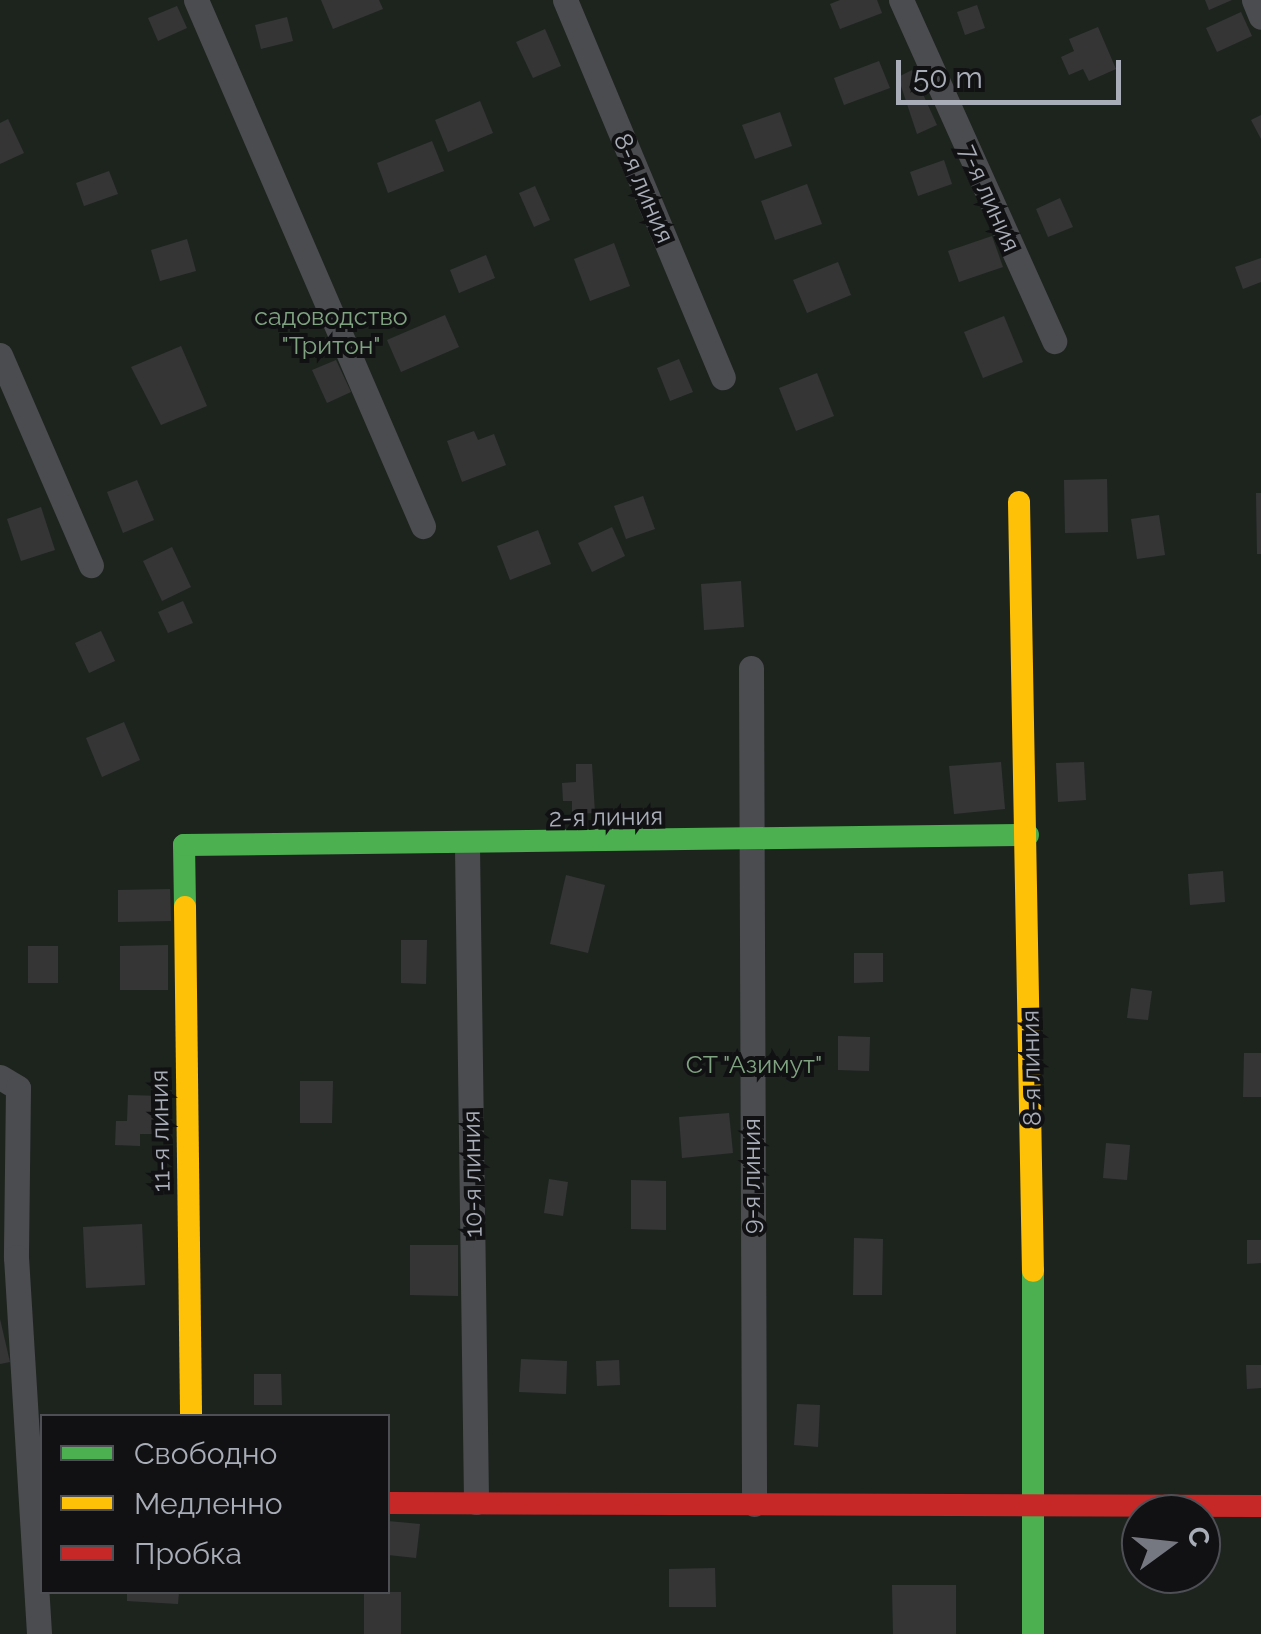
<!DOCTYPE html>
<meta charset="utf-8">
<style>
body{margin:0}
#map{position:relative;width:1261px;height:1634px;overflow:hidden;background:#171717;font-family:Raleway,sans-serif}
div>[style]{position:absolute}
.green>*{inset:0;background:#1d241e}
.building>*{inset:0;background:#353536}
.street>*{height:25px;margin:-12.5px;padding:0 12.5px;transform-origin:12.5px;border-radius:12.5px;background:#4b4c50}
.fast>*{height:22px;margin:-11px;padding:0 11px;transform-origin:11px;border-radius:11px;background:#4caf50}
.slow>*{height:22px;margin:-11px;padding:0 11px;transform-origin:11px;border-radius:11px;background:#ffc107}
.jam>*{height:22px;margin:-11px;padding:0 11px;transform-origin:11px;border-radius:11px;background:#c62828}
span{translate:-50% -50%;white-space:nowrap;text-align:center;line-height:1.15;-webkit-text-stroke:8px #111113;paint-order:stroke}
.street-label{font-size:25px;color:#a8adb8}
.park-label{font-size:25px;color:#7fa381}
.legend{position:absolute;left:40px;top:1414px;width:350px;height:180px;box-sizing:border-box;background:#111113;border:2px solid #4d4f55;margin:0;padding:12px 18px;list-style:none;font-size:30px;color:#a8adb8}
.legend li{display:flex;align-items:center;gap:20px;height:50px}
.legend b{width:50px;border:2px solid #4d4f55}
.north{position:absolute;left:1121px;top:1494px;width:100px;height:100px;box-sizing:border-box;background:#111113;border:2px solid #4d4f55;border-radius:50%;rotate:75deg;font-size:28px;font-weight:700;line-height:40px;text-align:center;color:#a8adb8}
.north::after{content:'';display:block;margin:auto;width:35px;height:45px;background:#757880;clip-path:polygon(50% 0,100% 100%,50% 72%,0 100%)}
.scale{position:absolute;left:896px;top:60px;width:225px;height:45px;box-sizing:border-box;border:5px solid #a8adb8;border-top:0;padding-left:12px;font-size:30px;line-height:35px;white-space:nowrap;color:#a8adb8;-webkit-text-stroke:8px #111113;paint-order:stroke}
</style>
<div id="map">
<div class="green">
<i style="clip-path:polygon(evenodd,0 0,1261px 0,1261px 1634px,0 1634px,0 0,42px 1416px,388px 1416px,388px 1592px,42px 1592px,42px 1416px,0 0,1141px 1514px,1201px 1514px,1201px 1574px,1141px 1574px,1141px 1514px)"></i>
</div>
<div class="building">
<i style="clip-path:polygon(321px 0,379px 0,383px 9px,333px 29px)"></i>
<i style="clip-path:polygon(840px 0,877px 0,882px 13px,840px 29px,830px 4px)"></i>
<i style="clip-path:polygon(1205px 0,1232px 0,1209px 10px)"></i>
<i style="clip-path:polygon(977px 5px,985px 28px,965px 35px,957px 12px)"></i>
<i style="clip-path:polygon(177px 6px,187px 28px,158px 41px,148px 18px)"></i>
<i style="clip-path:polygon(1241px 12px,1252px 36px,1217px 52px,1206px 28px)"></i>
<i style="clip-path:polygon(287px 17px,293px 41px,261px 49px,255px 25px)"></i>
<i style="clip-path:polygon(1098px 27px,1116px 69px,1089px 81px,1083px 69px,1069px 75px,1061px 57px,1074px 51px,1069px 39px)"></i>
<i style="clip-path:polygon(545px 29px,561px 66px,533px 78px,516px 42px)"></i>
<i style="clip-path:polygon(879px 61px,890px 88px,844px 105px,834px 78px)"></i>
<i style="clip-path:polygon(912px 70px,937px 125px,917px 134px,898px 77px)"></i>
<i style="clip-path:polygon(480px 101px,493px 133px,448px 152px,435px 120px)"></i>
<i style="clip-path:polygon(780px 112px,792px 146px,755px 159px,742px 125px)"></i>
<i style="clip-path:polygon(1261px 115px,1261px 139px,1251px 120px)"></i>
<i style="clip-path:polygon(8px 119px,24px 153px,0 164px,0 123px)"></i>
<i style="clip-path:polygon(432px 141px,444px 171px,388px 193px,377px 163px)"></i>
<i style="clip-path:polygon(944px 160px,952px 184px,918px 196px,910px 172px)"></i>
<i style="clip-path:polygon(109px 171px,118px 194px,84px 206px,76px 183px)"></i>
<i style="clip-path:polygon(807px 184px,822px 224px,775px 240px,761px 201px)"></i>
<i style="clip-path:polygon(535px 186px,550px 220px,534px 227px,519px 193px)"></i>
<i style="clip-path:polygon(1060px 198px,1073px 227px,1048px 237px,1036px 209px)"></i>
<i style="clip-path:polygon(992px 236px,1003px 267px,959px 282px,948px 251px)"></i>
<i style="clip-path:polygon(187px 239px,196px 271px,160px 281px,151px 250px)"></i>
<i style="clip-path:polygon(614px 243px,630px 286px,590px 301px,574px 259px)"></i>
<i style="clip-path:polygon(486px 255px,495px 278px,459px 293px,450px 270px)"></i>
<i style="clip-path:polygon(1261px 258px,1261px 282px,1243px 289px,1235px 267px)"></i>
<i style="clip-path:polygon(838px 262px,851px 295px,807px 313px,793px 280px)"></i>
<i style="clip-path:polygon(445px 315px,459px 347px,401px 372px,387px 340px)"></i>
<i style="clip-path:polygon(1004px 316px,1023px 362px,983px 378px,964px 332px)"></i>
<i style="clip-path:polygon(181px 346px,207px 406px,161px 425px,131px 367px)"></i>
<i style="clip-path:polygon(679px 359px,693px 392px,670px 401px,657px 368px)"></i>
<i style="clip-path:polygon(336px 360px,351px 392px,327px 403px,312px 370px)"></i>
<i style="clip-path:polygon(817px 373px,834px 416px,796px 431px,779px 388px)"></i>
<i style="clip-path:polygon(474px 431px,478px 440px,494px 434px,506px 465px,462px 482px,447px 441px)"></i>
<i style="clip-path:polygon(1107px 479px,1108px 532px,1065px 533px,1064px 480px)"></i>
<i style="clip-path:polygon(137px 480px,154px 520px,123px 533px,107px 492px)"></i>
<i style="clip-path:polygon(1256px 493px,1261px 493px,1261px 554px,1257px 554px)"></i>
<i style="clip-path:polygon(643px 496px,655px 529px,626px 539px,614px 506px)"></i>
<i style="clip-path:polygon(41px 507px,55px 550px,21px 561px,7px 519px)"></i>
<i style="clip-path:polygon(1159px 515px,1165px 555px,1137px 559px,1131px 519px)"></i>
<i style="clip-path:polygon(612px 527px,625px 556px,592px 572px,578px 543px)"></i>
<i style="clip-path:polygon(538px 530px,551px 564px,510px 580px,497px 546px)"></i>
<i style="clip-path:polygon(172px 547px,191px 587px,162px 601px,143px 561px)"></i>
<i style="clip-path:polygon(741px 581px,744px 627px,704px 630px,701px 584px)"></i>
<i style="clip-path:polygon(183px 601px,193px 623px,168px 633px,158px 612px)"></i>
<i style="clip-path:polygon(101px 631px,115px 661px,89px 673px,75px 643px)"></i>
<i style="clip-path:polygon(124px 722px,140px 760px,102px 777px,86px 738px)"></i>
<i style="clip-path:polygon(1001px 762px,1005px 809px,954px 814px,949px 766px)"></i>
<i style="clip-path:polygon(1084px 762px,1086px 800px,1058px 802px,1056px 763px)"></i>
<i style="clip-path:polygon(576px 764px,592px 764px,595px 813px,572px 814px,572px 801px,563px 801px,562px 783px,576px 782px)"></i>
<i style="clip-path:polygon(1223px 871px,1225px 902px,1190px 905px,1188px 874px)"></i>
<i style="clip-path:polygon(566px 875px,605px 885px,588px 953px,550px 944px)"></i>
<i style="clip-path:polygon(170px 889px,171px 921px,118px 922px,118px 890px)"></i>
<i style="clip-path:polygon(401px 940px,427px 940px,426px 984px,401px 983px)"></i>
<i style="clip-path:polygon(168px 945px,168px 990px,120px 990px,120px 946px)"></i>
<i style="clip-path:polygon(28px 946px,58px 946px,58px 983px,28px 983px)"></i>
<i style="clip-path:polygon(854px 953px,883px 953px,883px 982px,854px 983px)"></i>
<i style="clip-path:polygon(1131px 988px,1152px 991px,1148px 1020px,1127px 1018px)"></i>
<i style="clip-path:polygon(838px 1036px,870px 1037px,869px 1071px,838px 1070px)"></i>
<i style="clip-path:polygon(1244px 1053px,1261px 1053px,1261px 1097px,1243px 1097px)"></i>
<i style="clip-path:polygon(300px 1081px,333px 1081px,332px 1123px,300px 1123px)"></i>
<i style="clip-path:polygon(128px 1095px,162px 1096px,161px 1134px,140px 1134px,140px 1146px,115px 1145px,116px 1121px,127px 1121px)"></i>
<i style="clip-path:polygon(729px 1113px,733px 1153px,682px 1158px,679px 1117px)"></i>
<i style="clip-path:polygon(1106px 1143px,1130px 1145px,1127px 1180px,1103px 1178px)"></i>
<i style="clip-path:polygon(549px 1179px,568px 1182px,563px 1216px,544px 1213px)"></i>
<i style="clip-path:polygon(631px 1180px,666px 1181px,666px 1230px,631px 1229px)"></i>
<i style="clip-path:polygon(142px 1224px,145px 1285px,86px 1288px,83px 1227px)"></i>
<i style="clip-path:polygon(854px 1238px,883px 1239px,882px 1295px,853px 1295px)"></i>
<i style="clip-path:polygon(1247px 1240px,1261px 1240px,1261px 1263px,1247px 1264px)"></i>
<i style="clip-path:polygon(410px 1245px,458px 1245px,458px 1296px,410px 1295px)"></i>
<i style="clip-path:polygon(0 1319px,10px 1362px,0 1364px)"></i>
<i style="clip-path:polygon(521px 1359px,567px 1361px,566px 1394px,519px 1392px)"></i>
<i style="clip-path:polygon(619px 1360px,620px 1385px,597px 1386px,596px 1361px)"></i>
<i style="clip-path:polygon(1246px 1365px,1261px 1365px,1261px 1388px,1247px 1389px)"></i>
<i style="clip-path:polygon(254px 1374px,281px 1374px,282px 1405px,254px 1405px)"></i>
<i style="clip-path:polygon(797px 1404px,820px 1405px,818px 1447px,794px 1445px)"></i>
<i style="clip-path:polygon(388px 1521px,420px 1524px,416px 1558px,388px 1555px)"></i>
<i style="clip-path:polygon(715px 1568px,716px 1607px,669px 1607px,669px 1569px)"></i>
<i style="clip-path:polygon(892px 1585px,956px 1585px,956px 1634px,893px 1634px)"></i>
<i style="clip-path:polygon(127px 1592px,179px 1592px,178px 1604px,127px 1601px)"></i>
<i style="clip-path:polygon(364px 1592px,401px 1592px,401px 1634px,364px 1634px)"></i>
</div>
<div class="street">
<i style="left:196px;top:0;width:573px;rotate:66.66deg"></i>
<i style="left:565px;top:0;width:409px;rotate:67.3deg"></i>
<i style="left:901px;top:0;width:374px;rotate:65.8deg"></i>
<i style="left:1254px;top:0;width:18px;rotate:68deg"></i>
<i style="left:0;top:355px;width:229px;rotate:66.6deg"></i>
<i style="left:751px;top:668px;width:836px;rotate:89.79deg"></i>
<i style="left:467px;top:847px;width:655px;rotate:89.21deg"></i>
<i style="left:0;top:1077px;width:21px;rotate:31deg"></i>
<i style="left:18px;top:1088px;width:169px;rotate:90.7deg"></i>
<i style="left:16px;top:1257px;width:378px;rotate:86.5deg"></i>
</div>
<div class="fast">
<i style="left:185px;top:907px;width:62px;rotate:-90.9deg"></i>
<i style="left:184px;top:845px;width:844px;rotate:-0.68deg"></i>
<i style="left:1033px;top:1634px;width:363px;rotate:-90deg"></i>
</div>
<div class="slow">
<i style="left:1019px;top:502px;width:769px;rotate:88.96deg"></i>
<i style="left:185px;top:907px;width:509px;rotate:89.32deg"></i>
</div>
<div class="jam">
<i style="left:388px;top:1503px;width:873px;rotate:0.2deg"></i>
</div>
<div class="street-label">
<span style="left:644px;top:188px;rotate:67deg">8-я линия</span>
<span style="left:990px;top:198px;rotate:66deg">7-я линия</span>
<span style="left:606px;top:817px;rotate:-1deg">2-я линия</span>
<span style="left:1031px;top:1068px;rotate:-91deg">8-я линия</span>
<span style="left:160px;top:1131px;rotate:-91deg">11-я линия</span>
<span style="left:472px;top:1174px;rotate:-91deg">10-я линия</span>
<span style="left:751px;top:1176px;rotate:-90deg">9-я линия</span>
</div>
<div class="park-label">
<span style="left:331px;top:331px">садоводство<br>"Тритон"</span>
<span style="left:754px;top:1064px">СТ "Азимут"</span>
</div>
<ul class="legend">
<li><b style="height:12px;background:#4caf50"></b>Свободно</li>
<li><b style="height:12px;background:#ffc107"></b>Медленно</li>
<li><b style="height:12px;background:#c62828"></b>Пробка</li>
</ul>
<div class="north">С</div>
<div class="scale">50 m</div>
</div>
